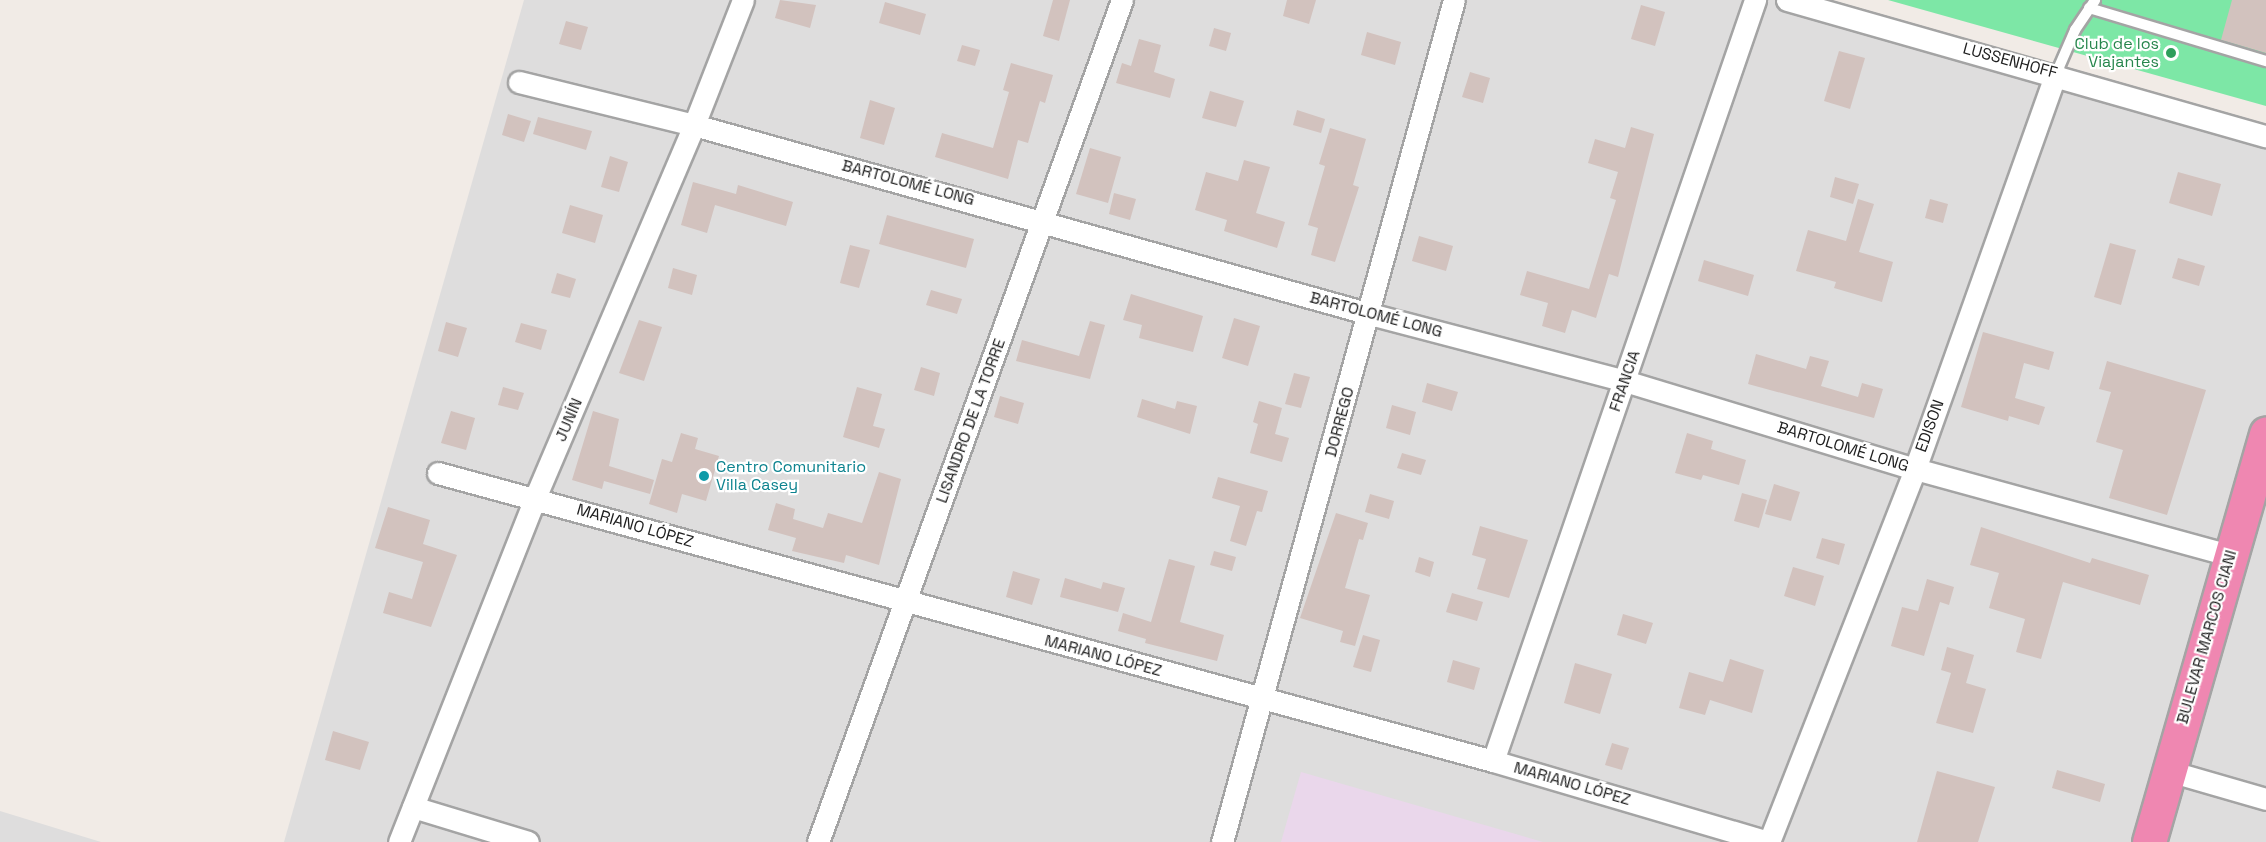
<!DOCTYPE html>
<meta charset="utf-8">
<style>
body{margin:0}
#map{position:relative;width:2266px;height:842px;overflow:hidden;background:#f1ebe6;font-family:"Space Grotesk",sans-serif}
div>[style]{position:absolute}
.residential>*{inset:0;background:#dedddd}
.industrial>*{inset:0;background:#ead7eb}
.pitch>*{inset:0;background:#7de7a6}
.building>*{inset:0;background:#d2c2be}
.roads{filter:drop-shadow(2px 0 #a4a4a4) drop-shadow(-2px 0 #a4a4a4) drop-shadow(0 2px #a4a4a4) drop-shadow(0 -2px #a4a4a4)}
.lane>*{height:10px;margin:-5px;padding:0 5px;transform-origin:5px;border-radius:5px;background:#fff}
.street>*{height:21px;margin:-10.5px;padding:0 10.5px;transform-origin:10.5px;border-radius:10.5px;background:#fff}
.highway>*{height:33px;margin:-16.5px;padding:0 16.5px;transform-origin:16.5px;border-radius:16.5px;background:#ef87b1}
.dots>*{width:16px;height:16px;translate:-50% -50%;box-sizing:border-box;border:3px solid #fff;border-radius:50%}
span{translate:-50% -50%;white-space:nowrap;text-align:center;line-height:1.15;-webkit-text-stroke:4.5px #fff;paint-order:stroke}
.leisure-label{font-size:16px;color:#27864d}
.right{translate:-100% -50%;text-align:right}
.street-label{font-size:16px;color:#202020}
.culture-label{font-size:16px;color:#0d838f}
.left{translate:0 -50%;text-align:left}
</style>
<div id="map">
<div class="residential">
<i style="clip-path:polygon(524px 0,1787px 0,2266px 136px,2266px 842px,284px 842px)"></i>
<i style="clip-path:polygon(0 811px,101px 842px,0 842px)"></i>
</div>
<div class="industrial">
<i style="clip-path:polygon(1301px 772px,1543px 842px,1281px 842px)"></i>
</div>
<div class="pitch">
<i style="clip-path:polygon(1888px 0,2266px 0,2266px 106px)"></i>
</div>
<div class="building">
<i style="clip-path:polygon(780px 0,816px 5px,810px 28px,775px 18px)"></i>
<i style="clip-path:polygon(1053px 0,1070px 0,1059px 41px,1043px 36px)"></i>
<i style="clip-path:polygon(1287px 0,1316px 0,1309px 24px,1283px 16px)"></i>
<i style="clip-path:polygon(2232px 0,2266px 0,2266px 53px,2221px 40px)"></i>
<i style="clip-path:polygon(885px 2px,926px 14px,920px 35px,879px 23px)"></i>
<i style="clip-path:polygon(1641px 5px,1665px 12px,1655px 46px,1631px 39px)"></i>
<i style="clip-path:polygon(566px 21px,588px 27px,581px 50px,559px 44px)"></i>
<i style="clip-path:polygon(1214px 28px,1231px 33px,1226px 51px,1209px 46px)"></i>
<i style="clip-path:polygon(1367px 32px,1401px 42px,1395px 65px,1361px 55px)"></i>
<i style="clip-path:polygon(1139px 39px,1161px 45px,1154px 72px,1175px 79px,1170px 98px,1116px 83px,1122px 63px,1131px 66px)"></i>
<i style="clip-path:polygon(962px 45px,980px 50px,975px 66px,957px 61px)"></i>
<i style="clip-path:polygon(1839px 51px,1865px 58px,1850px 109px,1824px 101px)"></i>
<i style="clip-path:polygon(1011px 63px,1053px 75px,1045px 103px,1040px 101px,1028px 143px,1018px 140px,1008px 179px,935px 157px,942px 133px,993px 148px,1009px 92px,1003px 90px)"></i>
<i style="clip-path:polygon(1470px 72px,1490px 78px,1483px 103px,1462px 97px)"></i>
<i style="clip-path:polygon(1210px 91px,1244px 101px,1236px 127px,1202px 118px)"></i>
<i style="clip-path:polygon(870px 100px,895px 108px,884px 145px,860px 138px)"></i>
<i style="clip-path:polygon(1297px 110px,1325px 119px,1321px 133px,1293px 125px)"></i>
<i style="clip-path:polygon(508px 114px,531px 121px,524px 142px,502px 135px)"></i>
<i style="clip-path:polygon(538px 117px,592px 131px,586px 150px,533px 134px)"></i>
<i style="clip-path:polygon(1631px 127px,1654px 134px,1618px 277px,1609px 274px,1596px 318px,1572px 310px,1565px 333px,1542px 326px,1548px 303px,1520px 295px,1527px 271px,1589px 289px,1616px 200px,1610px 198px,1618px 172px,1588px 163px,1595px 139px,1625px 148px)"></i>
<i style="clip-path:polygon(1330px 128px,1366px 139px,1353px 185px,1359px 187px,1335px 262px,1311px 255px,1318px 228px,1308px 225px,1325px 166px,1319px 164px)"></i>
<i style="clip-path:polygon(1090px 148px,1121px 157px,1108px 203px,1076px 194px)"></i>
<i style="clip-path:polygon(610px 156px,628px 162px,619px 192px,601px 187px)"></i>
<i style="clip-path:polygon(1244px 160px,1270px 167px,1256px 213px,1285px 222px,1277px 248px,1224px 231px,1227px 220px,1195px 210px,1206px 172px,1238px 181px)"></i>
<i style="clip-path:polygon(2178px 172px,2221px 184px,2212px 216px,2169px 203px)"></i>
<i style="clip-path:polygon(1835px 177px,1859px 184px,1853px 204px,1830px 197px)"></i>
<i style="clip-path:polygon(693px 182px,736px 194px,738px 185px,793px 202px,786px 226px,715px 205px,707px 233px,681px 225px)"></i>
<i style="clip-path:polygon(1114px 193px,1136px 199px,1130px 220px,1109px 214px)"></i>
<i style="clip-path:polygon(1858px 199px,1874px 204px,1859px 252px,1893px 262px,1882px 302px,1834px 288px,1836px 282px,1796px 271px,1808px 230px,1846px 241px)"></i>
<i style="clip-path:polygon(1930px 199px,1948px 204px,1943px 223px,1925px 218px)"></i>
<i style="clip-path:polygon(570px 205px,603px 215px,595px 243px,562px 233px)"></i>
<i style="clip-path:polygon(887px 215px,974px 239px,966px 268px,879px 244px)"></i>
<i style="clip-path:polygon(1419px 236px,1453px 246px,1446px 271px,1412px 261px)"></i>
<i style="clip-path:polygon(2110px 243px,2136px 250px,2121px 305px,2094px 297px)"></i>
<i style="clip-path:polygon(850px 245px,870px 250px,859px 288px,840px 283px)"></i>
<i style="clip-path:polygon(2178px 258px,2205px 266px,2199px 286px,2172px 278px)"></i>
<i style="clip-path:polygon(1704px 260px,1754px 275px,1748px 296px,1698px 281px)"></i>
<i style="clip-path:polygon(673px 268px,697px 275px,692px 295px,668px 288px)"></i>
<i style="clip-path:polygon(557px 273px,576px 279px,570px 298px,551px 293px)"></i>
<i style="clip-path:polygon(931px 290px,962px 299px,957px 314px,926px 305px)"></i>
<i style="clip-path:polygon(1131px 294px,1203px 316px,1193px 352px,1139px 338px,1142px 325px,1123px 320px)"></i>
<i style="clip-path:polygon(1234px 318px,1260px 326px,1248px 366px,1222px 358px)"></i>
<i style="clip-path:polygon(639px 320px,662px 327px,644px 381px,619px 373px)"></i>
<i style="clip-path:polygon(1090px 321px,1105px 325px,1090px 379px,1016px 361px,1022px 340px,1079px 356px)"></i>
<i style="clip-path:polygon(446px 322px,467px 328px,458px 357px,438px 351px)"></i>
<i style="clip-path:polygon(521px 323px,547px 330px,541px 350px,515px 342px)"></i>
<i style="clip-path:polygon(1983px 332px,2054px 352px,2049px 370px,2024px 363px,2015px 398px,2045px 407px,2039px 425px,2009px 416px,2008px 421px,1961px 407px)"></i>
<i style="clip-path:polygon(1756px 354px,1806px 369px,1810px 356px,1829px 361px,1821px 386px,1858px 397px,1862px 383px,1883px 389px,1874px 418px,1748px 384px)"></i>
<i style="clip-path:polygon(2107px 361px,2206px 390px,2167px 515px,2109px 498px,2123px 450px,2096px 442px,2111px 392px,2099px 389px)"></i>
<i style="clip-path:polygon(921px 367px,940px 373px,934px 396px,914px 390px)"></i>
<i style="clip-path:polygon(1294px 373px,1310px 377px,1301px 408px,1285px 404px)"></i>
<i style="clip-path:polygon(1427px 383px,1458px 392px,1452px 411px,1422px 402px)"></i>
<i style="clip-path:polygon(503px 387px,524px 393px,518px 410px,498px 405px)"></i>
<i style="clip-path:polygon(857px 387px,882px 394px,873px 426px,885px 429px,879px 448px,843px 437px)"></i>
<i style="clip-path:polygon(1000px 396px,1024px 403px,1018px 424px,994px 417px)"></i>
<i style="clip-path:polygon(1142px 399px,1175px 409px,1177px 401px,1197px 406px,1190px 434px,1137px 417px)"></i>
<i style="clip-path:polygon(1259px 401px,1282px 408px,1275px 434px,1289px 438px,1282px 462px,1250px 453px,1258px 424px,1253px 422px)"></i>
<i style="clip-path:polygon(1392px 405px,1416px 412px,1410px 435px,1386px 428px)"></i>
<i style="clip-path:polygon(451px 411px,475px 418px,466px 450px,441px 443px)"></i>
<i style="clip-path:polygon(593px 411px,619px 419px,609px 466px,654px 480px,650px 494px,604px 481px,602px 489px,572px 480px)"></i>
<i style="clip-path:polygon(681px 433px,698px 438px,695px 449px,719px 456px,706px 501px,682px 494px,677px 513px,649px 504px,662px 459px,672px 462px)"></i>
<i style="clip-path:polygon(1687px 433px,1713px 441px,1711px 449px,1746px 460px,1739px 485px,1703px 475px,1701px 480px,1675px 473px)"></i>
<i style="clip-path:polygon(1402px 453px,1426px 460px,1421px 475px,1397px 468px)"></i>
<i style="clip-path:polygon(879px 472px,901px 479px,879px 565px,846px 555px,844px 563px,792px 551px,796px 538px,768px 530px,776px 503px,795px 509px,793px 519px,823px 528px,828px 513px,862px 523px)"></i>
<i style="clip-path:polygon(1218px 477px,1268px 491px,1262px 512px,1257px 511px,1246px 546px,1230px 541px,1240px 506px,1212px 498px)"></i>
<i style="clip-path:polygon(1774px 484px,1800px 492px,1791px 521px,1765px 514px)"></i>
<i style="clip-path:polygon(1742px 493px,1767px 500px,1759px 528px,1734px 521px)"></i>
<i style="clip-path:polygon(1370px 494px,1394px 501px,1389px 519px,1365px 512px)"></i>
<i style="clip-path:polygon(388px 507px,430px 520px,423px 544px,457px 555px,431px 627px,383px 613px,389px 592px,412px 599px,423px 562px,375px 548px)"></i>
<i style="clip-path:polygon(1336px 513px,1368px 523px,1363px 540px,1359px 539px,1345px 588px,1370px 595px,1355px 646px,1340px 642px,1343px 631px,1300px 618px)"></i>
<i style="clip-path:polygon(1480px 526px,1528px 540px,1509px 598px,1477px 589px,1486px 559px,1472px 555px)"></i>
<i style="clip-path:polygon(1981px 527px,2090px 563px,2092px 558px,2149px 575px,2140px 605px,2063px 582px,2041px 659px,2016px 652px,2025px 619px,1989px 608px,1999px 573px,1970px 565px)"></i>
<i style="clip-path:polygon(1822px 538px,1845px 544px,1839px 565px,1816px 558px)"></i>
<i style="clip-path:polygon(1214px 551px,1236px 557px,1232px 571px,1210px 565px)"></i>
<i style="clip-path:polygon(1419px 557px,1434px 562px,1430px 577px,1415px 572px)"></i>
<i style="clip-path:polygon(1169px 559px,1195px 566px,1180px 622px,1224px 635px,1217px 661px,1145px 643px,1146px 639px,1118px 631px,1123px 613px,1151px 622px)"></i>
<i style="clip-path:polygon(1793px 567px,1824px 576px,1815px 606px,1784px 596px)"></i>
<i style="clip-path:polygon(1013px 571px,1040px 579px,1032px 605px,1006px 597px)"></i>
<i style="clip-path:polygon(1065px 578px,1101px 589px,1103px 582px,1125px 588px,1118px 612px,1060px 597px)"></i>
<i style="clip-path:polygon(1927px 579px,1954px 587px,1949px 605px,1940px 602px,1924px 656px,1891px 646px,1902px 607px,1918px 611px)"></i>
<i style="clip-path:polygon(1452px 593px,1483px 602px,1477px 621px,1446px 612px)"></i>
<i style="clip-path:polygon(1623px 614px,1653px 623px,1646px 644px,1617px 635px)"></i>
<i style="clip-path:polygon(1363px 635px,1380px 640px,1371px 672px,1353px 667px)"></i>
<i style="clip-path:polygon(1947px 647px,1974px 655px,1966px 683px,1986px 689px,1973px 733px,1936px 723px,1951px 673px,1941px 670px)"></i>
<i style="clip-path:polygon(1730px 659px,1764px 670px,1752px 713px,1710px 700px,1705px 715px,1679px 708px,1689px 672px,1723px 682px)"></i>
<i style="clip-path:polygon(1453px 660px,1480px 668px,1474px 690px,1447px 682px)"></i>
<i style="clip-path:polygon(1575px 663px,1612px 674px,1600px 714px,1564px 703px)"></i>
<i style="clip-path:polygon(333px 731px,369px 742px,360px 770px,325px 760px)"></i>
<i style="clip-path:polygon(1612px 743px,1629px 748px,1622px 770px,1605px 765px)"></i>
<i style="clip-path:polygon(2057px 770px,2105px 784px,2100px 802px,2052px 788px)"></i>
<i style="clip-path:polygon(1937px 771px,1995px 787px,1978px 842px,1917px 842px)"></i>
</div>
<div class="roads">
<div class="lane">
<i style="left:2089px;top:8px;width:185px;rotate:16.7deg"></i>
<i style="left:2056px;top:74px;width:48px;rotate:-66.6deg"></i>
<i style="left:2075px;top:30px;width:36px;rotate:-56deg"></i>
</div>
<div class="street">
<i style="left:1787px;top:0;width:498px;rotate:15.9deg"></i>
<i style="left:519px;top:82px;width:180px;rotate:13.8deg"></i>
<i style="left:694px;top:125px;width:702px;rotate:15.62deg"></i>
<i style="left:1370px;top:314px;width:264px;rotate:14.7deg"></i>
<i style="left:1625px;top:381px;width:303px;rotate:16.9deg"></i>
<i style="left:1915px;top:469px;width:327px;rotate:15.3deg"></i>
<i style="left:438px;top:473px;width:1094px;rotate:15.27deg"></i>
<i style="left:1493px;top:761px;width:287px;rotate:16.4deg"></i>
<i style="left:1493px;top:761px;width:805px;rotate:-71deg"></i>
<i style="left:2169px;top:771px;width:101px;rotate:16.1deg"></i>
<i style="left:413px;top:807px;width:120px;rotate:16.9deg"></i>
<i style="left:399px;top:842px;width:370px;rotate:-68.4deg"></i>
<i style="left:535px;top:498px;width:405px;rotate:-66.9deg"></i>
<i style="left:694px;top:125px;width:134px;rotate:-68.6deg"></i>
<i style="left:818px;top:842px;width:895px;rotate:-70.15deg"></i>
<i style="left:1222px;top:842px;width:873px;rotate:-74.6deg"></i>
<i style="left:1769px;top:842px;width:401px;rotate:-68.6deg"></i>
<i style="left:1915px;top:469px;width:419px;rotate:-70.4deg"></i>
</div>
<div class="highway">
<i style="left:2149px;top:842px;width:425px;rotate:-74deg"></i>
</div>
</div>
<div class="dots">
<i style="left:2171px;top:53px;background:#2e9e5b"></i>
<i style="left:704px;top:476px;background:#0f9aa8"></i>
</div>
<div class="leisure-label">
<span class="right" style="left:2159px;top:53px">Club de los<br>Viajantes</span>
</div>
<div class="street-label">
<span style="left:2010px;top:61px;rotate:15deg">LUSSENHOFF</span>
<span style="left:908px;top:183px;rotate:15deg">BARTOLOMÉ LONG</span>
<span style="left:1376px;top:315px;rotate:15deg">BARTOLOMÉ LONG</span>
<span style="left:1625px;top:381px;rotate:-71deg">FRANCIA</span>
<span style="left:569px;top:420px;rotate:-67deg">JUNÍN</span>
<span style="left:971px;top:421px;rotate:-70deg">LISANDRO DE LA TORRE</span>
<span style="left:1340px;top:422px;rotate:-75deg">DORREGO</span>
<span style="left:1930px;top:426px;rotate:-70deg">EDISON</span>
<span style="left:1843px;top:447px;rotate:17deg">BARTOLOMÉ LONG</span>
<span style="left:635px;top:526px;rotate:16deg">MARIANO LÓPEZ</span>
<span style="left:2207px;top:637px;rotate:-74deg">BULEVAR MARCOS CIANI</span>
<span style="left:1103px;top:656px;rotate:15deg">MARIANO LÓPEZ</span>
<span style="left:1572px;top:784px;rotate:16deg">MARIANO LÓPEZ</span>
</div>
<div class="culture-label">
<span class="left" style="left:716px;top:476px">Centro Comunitario<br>Villa Casey</span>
</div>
</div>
